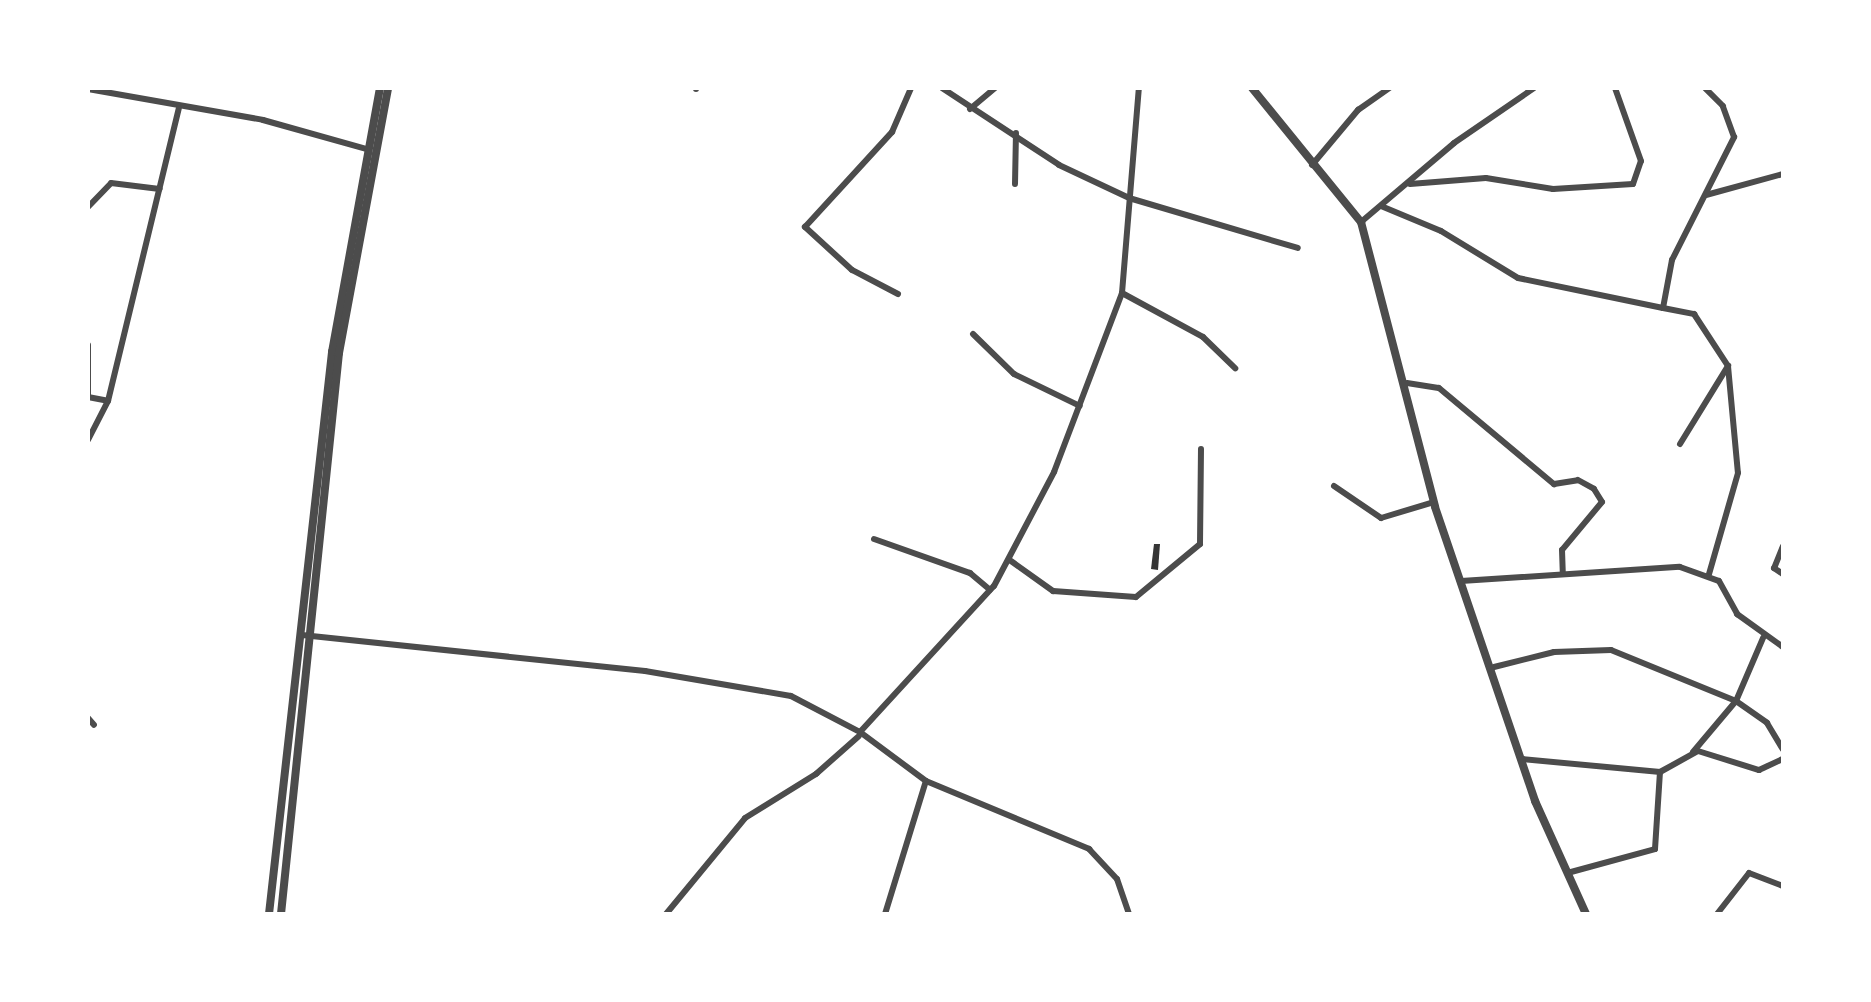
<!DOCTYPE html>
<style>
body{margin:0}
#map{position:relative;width:1871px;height:1002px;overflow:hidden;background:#fff;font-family:"Noto Sans",sans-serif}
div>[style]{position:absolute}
.building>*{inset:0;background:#353535}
.minor>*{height:6px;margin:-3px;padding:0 3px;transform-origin:3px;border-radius:3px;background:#4c4c4c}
.tertiary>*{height:8px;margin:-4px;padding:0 4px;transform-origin:4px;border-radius:4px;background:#4c4c4c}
span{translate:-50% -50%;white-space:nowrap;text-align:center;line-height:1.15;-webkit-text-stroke:6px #fff;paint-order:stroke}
.frame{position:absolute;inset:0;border:90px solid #fff;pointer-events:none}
</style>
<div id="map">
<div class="building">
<i style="clip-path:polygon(1154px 544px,1160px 544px,1158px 570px,1151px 569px)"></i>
</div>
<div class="minor">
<i style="left:696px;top:88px;width:1px;rotate:90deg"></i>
<i style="left:942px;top:88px;width:140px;rotate:33.3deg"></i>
<i style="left:1059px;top:165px;width:77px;rotate:25.2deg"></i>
<i style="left:1129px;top:198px;width:176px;rotate:16.5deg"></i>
<i style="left:88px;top:89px;width:178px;rotate:10deg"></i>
<i style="left:263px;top:120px;width:107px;rotate:15.7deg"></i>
<i style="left:970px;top:109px;width:33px;rotate:-40deg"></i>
<i style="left:1312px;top:165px;width:72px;rotate:-50.1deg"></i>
<i style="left:1358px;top:110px;width:39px;rotate:-35deg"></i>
<i style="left:1015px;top:184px;width:51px;rotate:-88.9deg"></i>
<i style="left:1410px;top:184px;width:76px;rotate:-4.5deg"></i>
<i style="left:1486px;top:178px;width:68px;rotate:9.3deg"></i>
<i style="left:1553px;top:189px;width:80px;rotate:-3.6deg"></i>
<i style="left:1633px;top:184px;width:24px;rotate:-71deg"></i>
<i style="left:1641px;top:161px;width:77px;rotate:-109.6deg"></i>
<i style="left:1706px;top:195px;width:80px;rotate:-15.3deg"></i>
<i style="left:1381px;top:206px;width:65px;rotate:22.6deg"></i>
<i style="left:1441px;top:231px;width:90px;rotate:31.4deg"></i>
<i style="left:1518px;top:278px;width:148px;rotate:11.7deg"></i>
<i style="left:1663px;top:308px;width:49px;rotate:-79.4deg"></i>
<i style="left:1672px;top:260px;width:138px;rotate:-63.2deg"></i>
<i style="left:1734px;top:137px;width:33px;rotate:-110deg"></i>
<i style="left:1723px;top:106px;width:25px;rotate:-135deg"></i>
<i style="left:88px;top:207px;width:33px;rotate:-46deg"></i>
<i style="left:111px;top:183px;width:49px;rotate:7deg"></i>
<i style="left:1361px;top:222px;width:122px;rotate:-40.3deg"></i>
<i style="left:1454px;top:143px;width:97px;rotate:-34.5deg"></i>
<i style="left:1122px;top:293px;width:92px;rotate:28.5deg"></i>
<i style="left:1203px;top:337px;width:45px;rotate:44.1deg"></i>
<i style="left:898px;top:294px;width:52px;rotate:-152.4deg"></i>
<i style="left:852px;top:270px;width:64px;rotate:-137.5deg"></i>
<i style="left:805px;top:227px;width:129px;rotate:-47.5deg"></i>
<i style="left:892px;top:132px;width:48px;rotate:-66.6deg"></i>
<i style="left:1663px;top:308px;width:32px;rotate:11deg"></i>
<i style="left:1694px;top:314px;width:62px;rotate:56.8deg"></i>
<i style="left:973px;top:334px;width:57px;rotate:44.3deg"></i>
<i style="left:1014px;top:374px;width:73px;rotate:25.9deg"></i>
<i style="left:88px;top:345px;width:51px;rotate:90deg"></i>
<i style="left:1407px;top:383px;width:32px;rotate:9deg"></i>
<i style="left:1439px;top:388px;width:150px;rotate:39.9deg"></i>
<i style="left:1554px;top:484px;width:24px;rotate:-9deg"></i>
<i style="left:1578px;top:480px;width:18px;rotate:29deg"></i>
<i style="left:1594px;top:489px;width:15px;rotate:58deg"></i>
<i style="left:1602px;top:502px;width:62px;rotate:129.8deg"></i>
<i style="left:1562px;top:550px;width:24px;rotate:88deg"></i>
<i style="left:88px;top:397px;width:20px;rotate:11deg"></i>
<i style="left:88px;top:440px;width:44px;rotate:-62.9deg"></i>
<i style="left:108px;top:401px;width:301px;rotate:-76.4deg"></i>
<i style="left:1680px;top:444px;width:92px;rotate:-58.4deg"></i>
<i style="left:1728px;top:366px;width:107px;rotate:84.7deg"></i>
<i style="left:1738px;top:473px;width:105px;rotate:106deg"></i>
<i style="left:1334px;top:486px;width:57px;rotate:34.2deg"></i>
<i style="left:1381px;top:518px;width:55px;rotate:-16.8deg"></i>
<i style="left:874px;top:539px;width:102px;rotate:19.5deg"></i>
<i style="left:970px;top:573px;width:26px;rotate:40deg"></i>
<i style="left:1783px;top:546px;width:24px;rotate:112deg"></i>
<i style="left:1774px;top:568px;width:11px;rotate:34deg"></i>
<i style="left:1011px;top:561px;width:52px;rotate:35.5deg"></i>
<i style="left:1053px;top:591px;width:83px;rotate:4.1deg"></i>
<i style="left:1136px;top:597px;width:83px;rotate:-39.6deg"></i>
<i style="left:1200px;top:544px;width:95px;rotate:-89.4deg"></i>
<i style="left:1461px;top:581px;width:219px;rotate:-3.7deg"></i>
<i style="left:1680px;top:567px;width:41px;rotate:19.7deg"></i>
<i style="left:1719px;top:581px;width:38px;rotate:61deg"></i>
<i style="left:1737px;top:614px;width:57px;rotate:35.7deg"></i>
<i style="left:302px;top:635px;width:345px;rotate:6deg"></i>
<i style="left:645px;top:671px;width:148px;rotate:9.7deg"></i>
<i style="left:791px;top:696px;width:78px;rotate:27.6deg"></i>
<i style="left:1494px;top:667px;width:62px;rotate:-14deg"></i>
<i style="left:1554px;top:652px;width:57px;rotate:-2deg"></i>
<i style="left:1611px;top:650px;width:135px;rotate:22.2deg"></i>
<i style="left:1736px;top:701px;width:38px;rotate:35deg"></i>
<i style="left:1767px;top:723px;width:31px;rotate:59deg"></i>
<i style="left:88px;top:718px;width:9px;rotate:49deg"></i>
<i style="left:1693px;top:752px;width:67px;rotate:-49.9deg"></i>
<i style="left:1736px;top:701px;width:69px;rotate:-66.8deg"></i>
<i style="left:1522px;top:759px;width:139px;rotate:5.4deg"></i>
<i style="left:926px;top:781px;width:177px;rotate:22.6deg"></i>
<i style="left:1089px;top:849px;width:41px;rotate:47deg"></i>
<i style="left:1117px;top:879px;width:37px;rotate:71deg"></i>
<i style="left:1571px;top:872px;width:87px;rotate:-15.3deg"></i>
<i style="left:1655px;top:849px;width:77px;rotate:-86.3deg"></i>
<i style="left:1660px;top:772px;width:43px;rotate:-28.9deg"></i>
<i style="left:1698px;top:751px;width:64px;rotate:17.3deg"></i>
<i style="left:1759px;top:770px;width:26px;rotate:-25deg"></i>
<i style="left:666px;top:914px;width:124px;rotate:-50.5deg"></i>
<i style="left:745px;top:818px;width:84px;rotate:-31.8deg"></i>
<i style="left:816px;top:774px;width:57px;rotate:-41.5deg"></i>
<i style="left:885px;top:914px;width:139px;rotate:-72.9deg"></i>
<i style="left:926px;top:781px;width:82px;rotate:-143.4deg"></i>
<i style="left:860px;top:732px;width:198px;rotate:-47.5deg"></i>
<i style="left:994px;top:586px;width:129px;rotate:-62.2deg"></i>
<i style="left:1054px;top:472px;width:191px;rotate:-69.2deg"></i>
<i style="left:1122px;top:293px;width:206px;rotate:-85.3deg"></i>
<i style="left:1717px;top:914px;width:52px;rotate:-52deg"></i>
<i style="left:1749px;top:873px;width:36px;rotate:21deg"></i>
</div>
<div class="tertiary">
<i style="left:1252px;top:88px;width:173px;rotate:50.9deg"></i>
<i style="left:1361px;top:222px;width:294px;rotate:75.4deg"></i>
<i style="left:1435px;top:507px;width:311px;rotate:71.2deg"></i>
<i style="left:1535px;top:801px;width:124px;rotate:65.7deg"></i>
<i style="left:269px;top:914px;width:566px;rotate:-83.6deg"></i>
<i style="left:332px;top:352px;width:268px;rotate:-79.7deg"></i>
<i style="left:281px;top:914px;width:564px;rotate:-84.1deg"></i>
<i style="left:339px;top:353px;width:269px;rotate:-79.5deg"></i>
</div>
<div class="frame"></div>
</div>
